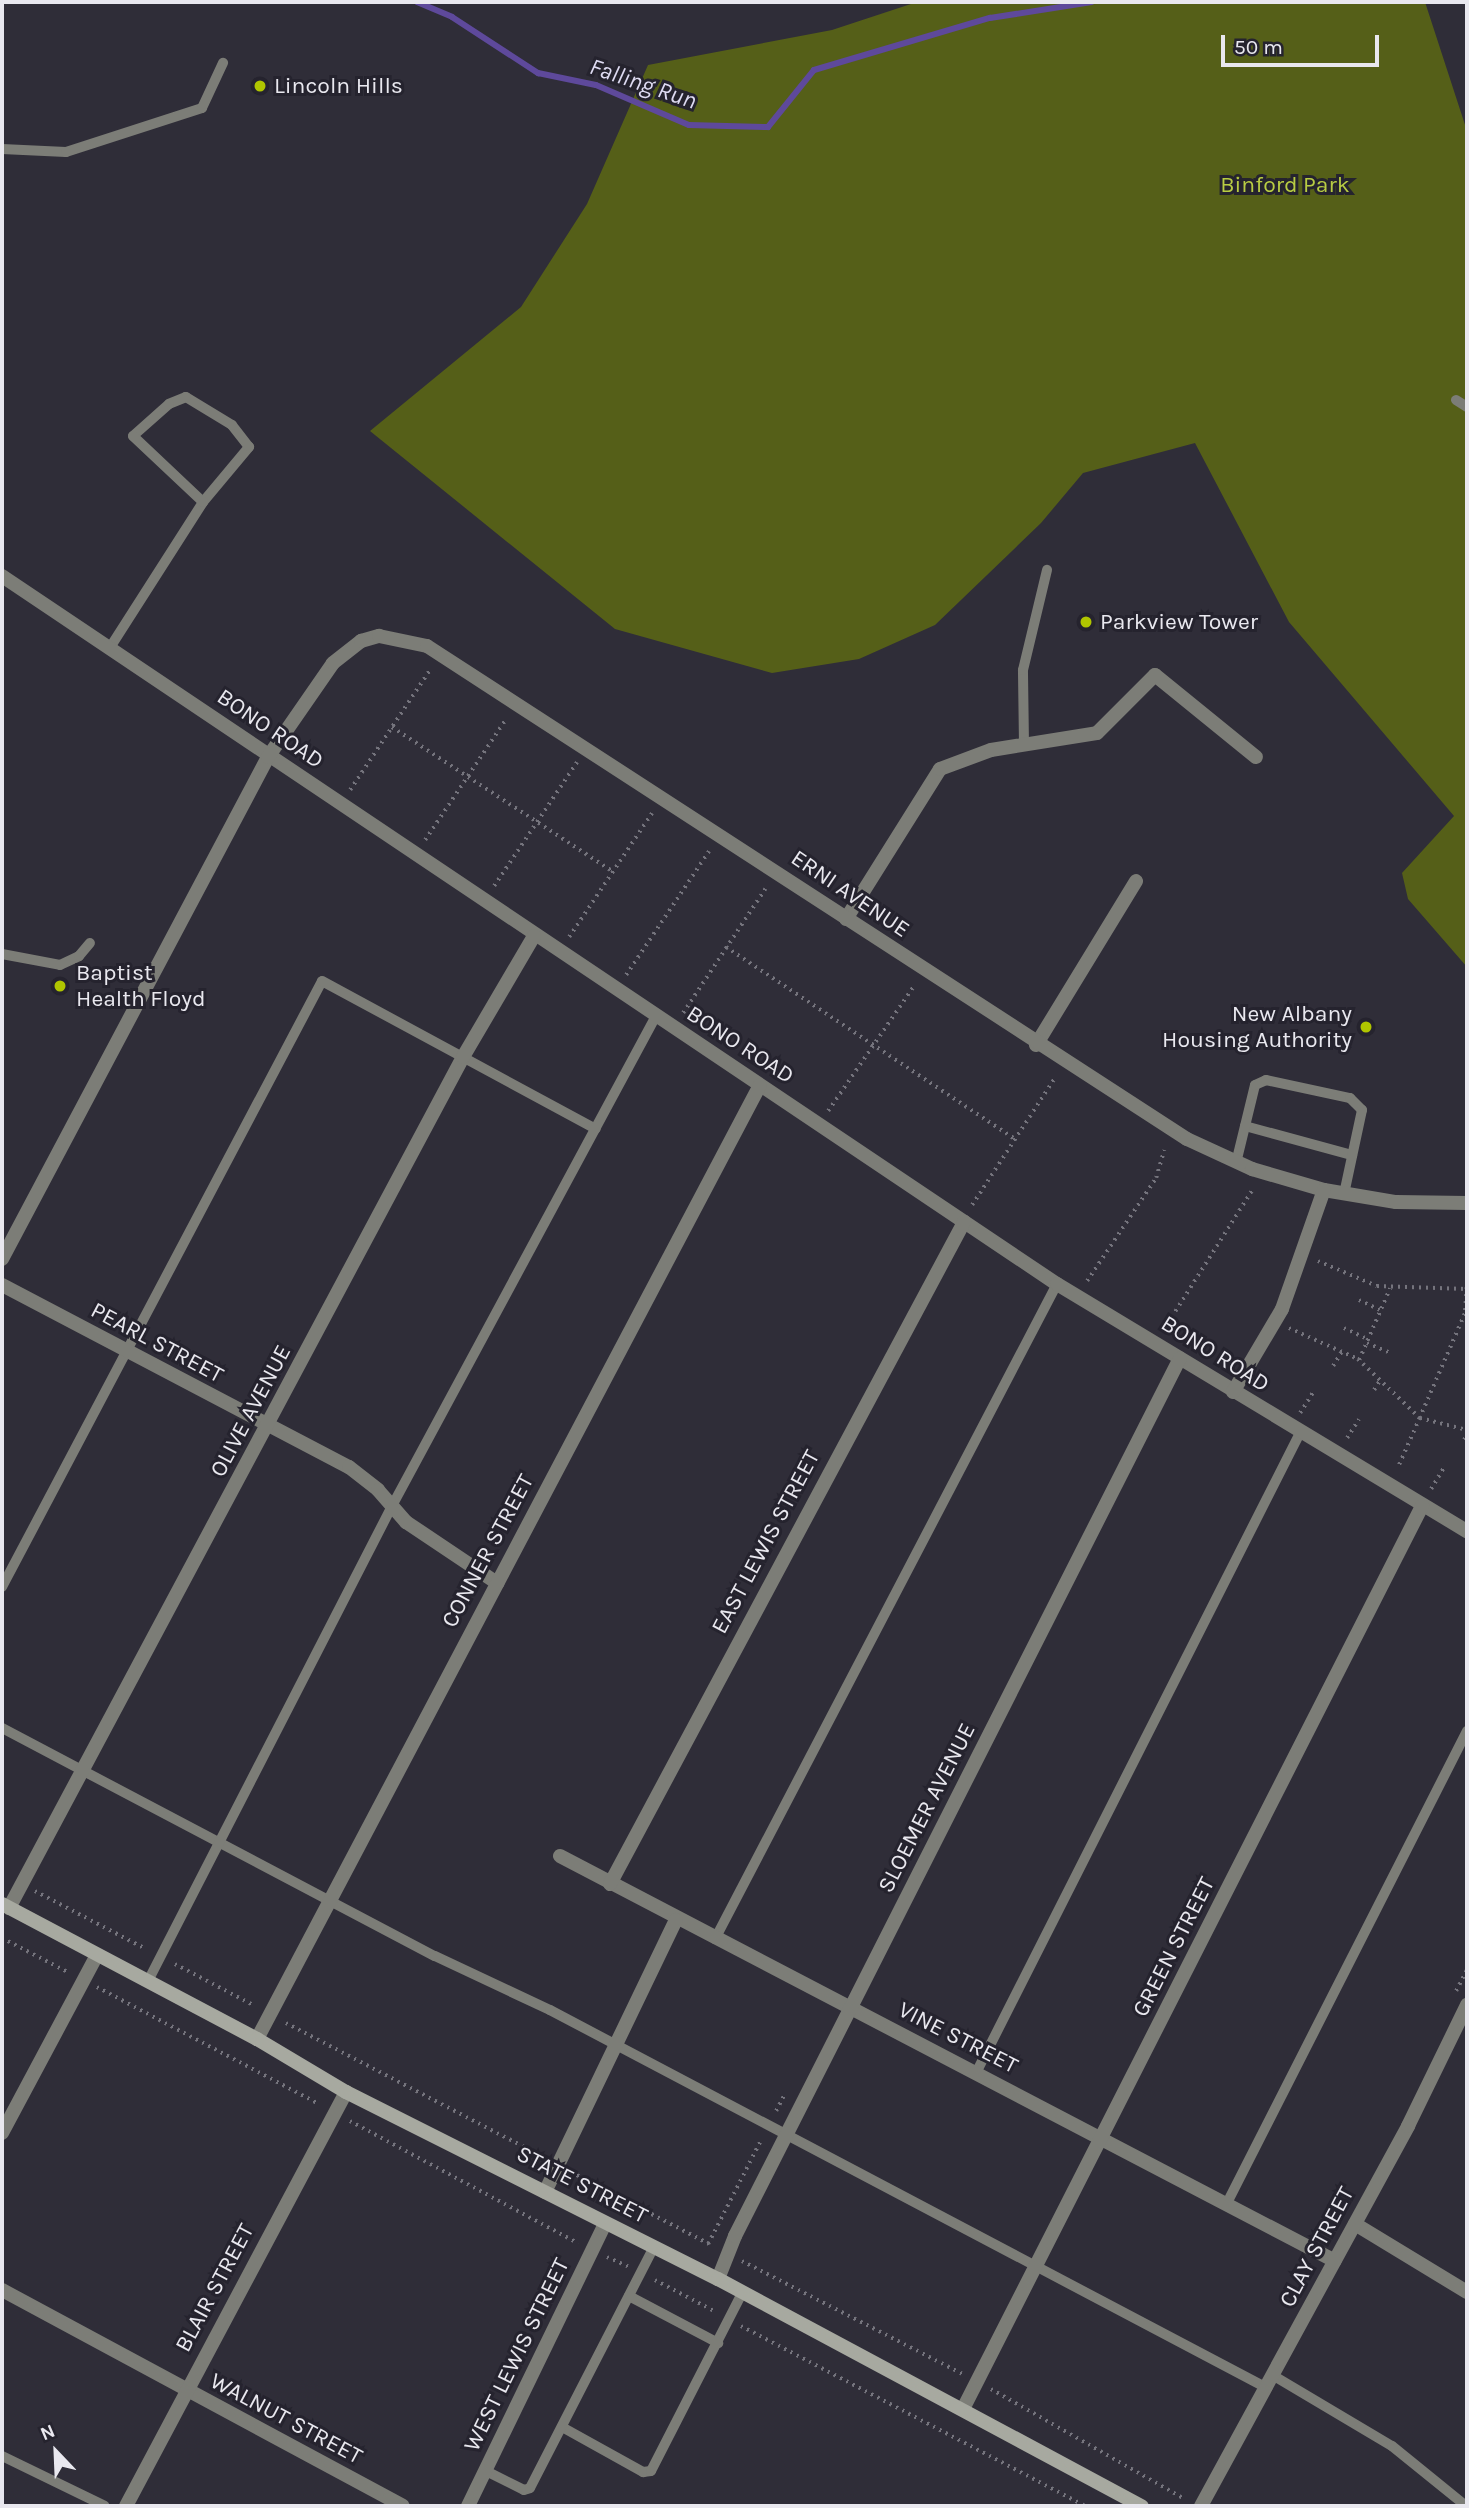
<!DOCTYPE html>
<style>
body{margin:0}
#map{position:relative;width:1469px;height:2508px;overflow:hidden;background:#2f2d38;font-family:Karla,sans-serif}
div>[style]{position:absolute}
.green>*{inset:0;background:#555f18}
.stream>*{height:6px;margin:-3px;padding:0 3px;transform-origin:3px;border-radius:3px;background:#5e499b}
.path>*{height:3.5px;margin-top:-1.75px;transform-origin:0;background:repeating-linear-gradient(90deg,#75747d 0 2px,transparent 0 7px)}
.service>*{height:10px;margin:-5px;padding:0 5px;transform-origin:5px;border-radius:5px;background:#7c7d77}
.minor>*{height:14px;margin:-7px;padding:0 7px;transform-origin:7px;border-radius:7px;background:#7c7d77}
.secondary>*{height:14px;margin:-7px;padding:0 7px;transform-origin:7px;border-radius:7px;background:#a7a9a0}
.dots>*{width:19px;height:19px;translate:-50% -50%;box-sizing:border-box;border:4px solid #25232e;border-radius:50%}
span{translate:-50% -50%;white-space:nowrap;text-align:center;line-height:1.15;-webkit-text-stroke:6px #25232e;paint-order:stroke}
.poi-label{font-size:23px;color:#e9e8ef}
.left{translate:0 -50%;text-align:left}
.right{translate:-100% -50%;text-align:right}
.park-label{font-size:23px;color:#b8cc43}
.street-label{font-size:23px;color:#e9e8ef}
.water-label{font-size:24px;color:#dedbf2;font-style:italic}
.frame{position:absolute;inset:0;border:4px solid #e9e8ef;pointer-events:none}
.north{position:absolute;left:21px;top:2417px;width:70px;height:70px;-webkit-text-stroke:5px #25232e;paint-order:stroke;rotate:337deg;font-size:19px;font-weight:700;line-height:28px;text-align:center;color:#e9e8ef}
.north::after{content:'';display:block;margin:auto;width:24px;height:32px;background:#e9e8ef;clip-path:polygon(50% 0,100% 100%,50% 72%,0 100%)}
.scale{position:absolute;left:1221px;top:35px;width:158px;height:32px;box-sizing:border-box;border:4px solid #e9e8ef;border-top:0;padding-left:9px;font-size:21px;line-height:24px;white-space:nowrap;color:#e9e8ef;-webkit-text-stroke:5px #25232e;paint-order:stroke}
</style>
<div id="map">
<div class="green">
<i style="clip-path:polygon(917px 2px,1425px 2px,1467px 131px,1467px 967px,1408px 899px,1402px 873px,1454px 816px,1289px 622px,1195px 443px,1083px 473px,1041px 523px,935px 625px,859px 659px,772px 673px,615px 629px,370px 431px,521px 307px,587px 204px,648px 65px,832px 30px)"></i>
</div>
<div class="stream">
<i style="left:417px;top:2px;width:38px;rotate:23deg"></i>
<i style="left:452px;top:17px;width:103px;rotate:33.1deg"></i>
<i style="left:538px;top:73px;width:59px;rotate:11.7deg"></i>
<i style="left:596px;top:85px;width:101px;rotate:23.3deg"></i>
<i style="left:689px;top:125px;width:79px;rotate:1.5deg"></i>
<i style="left:768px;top:127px;width:73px;rotate:-51.1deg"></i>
<i style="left:814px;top:70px;width:184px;rotate:-16.5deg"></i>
<i style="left:990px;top:18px;width:103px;rotate:-8.9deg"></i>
</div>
<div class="path">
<i style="left:392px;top:727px;width:263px;rotate:33.2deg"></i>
<i style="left:350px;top:790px;width:146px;rotate:-56.4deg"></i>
<i style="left:425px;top:840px;width:146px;rotate:-56.2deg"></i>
<i style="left:494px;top:886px;width:149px;rotate:-56.2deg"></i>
<i style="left:569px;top:937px;width:149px;rotate:-56.2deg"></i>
<i style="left:726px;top:947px;width:347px;rotate:33.6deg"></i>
<i style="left:626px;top:975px;width:149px;rotate:-56.2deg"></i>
<i style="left:683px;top:1013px;width:149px;rotate:-56.5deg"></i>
<i style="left:828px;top:1111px;width:152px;rotate:-55.5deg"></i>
<i style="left:972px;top:1205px;width:150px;rotate:-56.9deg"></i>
<i style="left:1318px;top:1261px;width:64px;rotate:23deg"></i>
<i style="left:1377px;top:1286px;width:90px;rotate:1.9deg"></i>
<i style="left:1087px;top:1281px;width:124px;rotate:-56.2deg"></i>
<i style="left:1156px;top:1178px;width:29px;rotate:-74deg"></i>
<i style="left:1467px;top:1287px;width:27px;rotate:94deg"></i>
<i style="left:1465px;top:1314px;width:113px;rotate:113.4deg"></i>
<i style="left:1420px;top:1418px;width:49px;rotate:14.3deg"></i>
<i style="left:1359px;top:1300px;width:23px;rotate:25deg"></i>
<i style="left:1289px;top:1328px;width:76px;rotate:24.2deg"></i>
<i style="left:1358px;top:1359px;width:86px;rotate:43.6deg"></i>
<i style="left:1420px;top:1418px;width:55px;rotate:113.7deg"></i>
<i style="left:1344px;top:1328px;width:26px;rotate:25deg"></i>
<i style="left:1164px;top:1329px;width:166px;rotate:-57.6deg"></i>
<i style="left:1367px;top:1343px;width:26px;rotate:23deg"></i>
<i style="left:1359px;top:1360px;width:78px;rotate:-66.7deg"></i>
<i style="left:1333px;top:1366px;width:17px;rotate:-59deg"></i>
<i style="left:1374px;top:1390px;width:12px;rotate:-59deg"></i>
<i style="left:1300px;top:1413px;width:26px;rotate:-58deg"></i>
<i style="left:1347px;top:1438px;width:22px;rotate:-58deg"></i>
<i style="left:1464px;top:1440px;width:7px;rotate:-63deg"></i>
<i style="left:1431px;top:1489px;width:26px;rotate:-59deg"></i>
<i style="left:35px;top:1891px;width:125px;rotate:27.6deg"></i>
<i style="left:2px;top:1938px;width:74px;rotate:27.3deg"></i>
<i style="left:175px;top:1964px;width:90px;rotate:27.7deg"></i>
<i style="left:97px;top:1987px;width:251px;rotate:27.8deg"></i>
<i style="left:1456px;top:1991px;width:25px;rotate:-63deg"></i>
<i style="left:286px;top:2023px;width:290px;rotate:27.5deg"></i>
<i style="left:776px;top:2111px;width:20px;rotate:-63deg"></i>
<i style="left:350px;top:2121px;width:259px;rotate:28.2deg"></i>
<i style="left:571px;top:2172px;width:160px;rotate:27.5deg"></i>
<i style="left:708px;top:2244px;width:117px;rotate:-63deg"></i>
<i style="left:607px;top:2257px;width:24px;rotate:24deg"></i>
<i style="left:742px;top:2261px;width:248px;rotate:27.1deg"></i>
<i style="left:655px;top:2280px;width:69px;rotate:27.7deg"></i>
<i style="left:741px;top:2326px;width:388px;rotate:27.6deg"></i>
<i style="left:991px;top:2389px;width:223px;rotate:29.6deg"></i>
</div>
<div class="service">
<i style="left:2px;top:149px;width:64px;rotate:2.7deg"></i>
<i style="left:66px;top:152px;width:143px;rotate:-17.9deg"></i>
<i style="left:202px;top:108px;width:50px;rotate:-65deg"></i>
<i style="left:1456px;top:400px;width:13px;rotate:32deg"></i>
<i style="left:111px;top:646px;width:171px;rotate:-57.4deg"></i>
<i style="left:203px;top:502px;width:72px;rotate:-50.1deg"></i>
<i style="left:249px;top:447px;width:28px;rotate:-128deg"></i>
<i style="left:232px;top:425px;width:54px;rotate:-148.7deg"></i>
<i style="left:186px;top:397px;width:18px;rotate:158deg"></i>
<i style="left:169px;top:404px;width:48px;rotate:138.4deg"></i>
<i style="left:133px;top:436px;width:96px;rotate:43.3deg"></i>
<i style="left:1024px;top:745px;width:75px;rotate:-90.8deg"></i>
<i style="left:1023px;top:670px;width:103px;rotate:-76.5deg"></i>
<i style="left:2px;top:954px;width:59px;rotate:10.7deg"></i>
<i style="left:60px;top:965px;width:21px;rotate:-25deg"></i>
<i style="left:79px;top:956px;width:17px;rotate:-50deg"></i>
<i style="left:1245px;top:1126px;width:111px;rotate:15.2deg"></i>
<i style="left:1236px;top:1163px;width:80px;rotate:-76.3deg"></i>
<i style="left:1255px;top:1085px;width:12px;rotate:-24deg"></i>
<i style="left:1266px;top:1080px;width:86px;rotate:12.1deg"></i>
<i style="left:1350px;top:1098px;width:17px;rotate:45deg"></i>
<i style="left:1362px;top:1110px;width:86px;rotate:102.1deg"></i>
<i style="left:2px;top:1587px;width:685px;rotate:-62.16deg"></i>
<i style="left:322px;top:981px;width:311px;rotate:28.4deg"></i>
<i style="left:2px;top:1728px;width:489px;rotate:27.8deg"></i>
<i style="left:435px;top:1956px;width:127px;rotate:25.2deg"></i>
<i style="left:550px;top:2010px;width:811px;rotate:27.8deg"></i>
<i style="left:715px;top:1939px;width:739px;rotate:-62.43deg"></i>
<i style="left:148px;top:1981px;width:534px;rotate:-62.81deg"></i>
<i style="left:392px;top:1506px;width:557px;rotate:-61.69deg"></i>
<i style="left:976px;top:2073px;width:717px;rotate:-63.15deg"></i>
<i style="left:1226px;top:2205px;width:532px;rotate:-63.05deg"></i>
<i style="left:629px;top:2296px;width:101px;rotate:27.8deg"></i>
<i style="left:1274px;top:2376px;width:137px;rotate:30.7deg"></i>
<i style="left:1392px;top:2446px;width:95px;rotate:39deg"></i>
<i style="left:562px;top:2427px;width:93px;rotate:29.1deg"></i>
<i style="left:643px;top:2472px;width:8px;rotate:-7deg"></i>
<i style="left:651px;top:2471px;width:200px;rotate:-62.9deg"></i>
<i style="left:2px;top:2456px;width:114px;rotate:25.9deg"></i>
<i style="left:486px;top:2471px;width:42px;rotate:26.6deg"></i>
<i style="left:524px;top:2490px;width:6px;rotate:-18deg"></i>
<i style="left:530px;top:2488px;width:271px;rotate:-62.8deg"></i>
</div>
<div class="minor">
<i style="left:2px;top:576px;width:1271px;rotate:33.87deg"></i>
<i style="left:1057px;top:1284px;width:479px;rotate:31.1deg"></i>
<i style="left:846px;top:919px;width:177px;rotate:-57.9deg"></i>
<i style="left:940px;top:769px;width:54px;rotate:-20.4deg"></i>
<i style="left:991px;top:750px;width:107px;rotate:-9.1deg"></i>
<i style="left:1097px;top:733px;width:82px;rotate:-45deg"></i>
<i style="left:1155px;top:675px;width:130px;rotate:39.1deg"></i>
<i style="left:1036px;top:1045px;width:192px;rotate:-58.6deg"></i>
<i style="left:2px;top:1259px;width:568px;rotate:-62.08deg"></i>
<i style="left:268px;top:757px;width:114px;rotate:-55.3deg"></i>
<i style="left:333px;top:663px;width:36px;rotate:-38deg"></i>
<i style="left:361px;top:641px;width:19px;rotate:-16deg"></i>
<i style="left:379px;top:636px;width:49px;rotate:11.8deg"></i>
<i style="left:427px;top:646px;width:906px;rotate:32.97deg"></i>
<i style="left:1187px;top:1139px;width:72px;rotate:24.8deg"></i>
<i style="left:1252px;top:1169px;width:75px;rotate:16.3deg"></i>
<i style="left:1324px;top:1190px;width:73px;rotate:9.5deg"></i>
<i style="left:1396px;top:1202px;width:71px;rotate:0.8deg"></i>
<i style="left:2px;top:1285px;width:392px;rotate:27.7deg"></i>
<i style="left:349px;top:1467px;width:37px;rotate:38deg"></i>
<i style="left:378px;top:1490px;width:43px;rotate:48.8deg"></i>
<i style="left:406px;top:1522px;width:110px;rotate:33.8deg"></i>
<i style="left:1233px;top:1392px;width:96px;rotate:-59.4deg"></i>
<i style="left:1282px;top:1309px;width:126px;rotate:-70.6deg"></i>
<i style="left:560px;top:1856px;width:874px;rotate:27.59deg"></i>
<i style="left:610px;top:1884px;width:751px;rotate:-61.86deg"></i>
<i style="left:9px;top:1908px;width:965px;rotate:-61.92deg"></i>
<i style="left:463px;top:1057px;width:140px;rotate:-59.6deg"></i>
<i style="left:257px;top:2039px;width:1078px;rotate:-62.2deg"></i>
<i style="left:2px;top:2133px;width:202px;rotate:-61.9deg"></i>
<i style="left:545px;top:2192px;width:302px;rotate:-64.3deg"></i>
<i style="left:1355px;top:2224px;width:131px;rotate:31.3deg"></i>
<i style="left:718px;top:2279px;width:46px;rotate:-68.4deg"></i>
<i style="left:735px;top:2236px;width:984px;rotate:-63.12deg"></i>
<i style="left:2px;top:2290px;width:455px;rotate:28.3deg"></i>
<i style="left:964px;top:2407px;width:1011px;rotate:-63.05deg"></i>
<i style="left:126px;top:2506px;width:469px;rotate:-62deg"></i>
<i style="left:468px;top:2506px;width:314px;rotate:-64.1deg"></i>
<i style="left:1201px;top:2506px;width:433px;rotate:-61.4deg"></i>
<i style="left:1408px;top:2126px;width:135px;rotate:-64deg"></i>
</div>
<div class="secondary">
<i style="left:2px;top:1904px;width:289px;rotate:27.9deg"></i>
<i style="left:257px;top:2039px;width:104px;rotate:30.8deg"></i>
<i style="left:346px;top:2092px;width:416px;rotate:26.7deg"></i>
<i style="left:718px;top:2279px;width:481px;rotate:28.2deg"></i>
</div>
<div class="dots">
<i style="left:260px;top:86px;background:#b0c500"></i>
<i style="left:1086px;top:622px;background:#b0c500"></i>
<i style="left:60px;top:986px;background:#b0c500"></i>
<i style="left:1366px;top:1027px;background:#b0c500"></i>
</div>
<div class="poi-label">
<span class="left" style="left:274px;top:86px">Lincoln Hills</span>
<span class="left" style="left:1100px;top:622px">Parkview Tower</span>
<span class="left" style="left:76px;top:986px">Baptist<br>Health Floyd</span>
<span class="right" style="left:1352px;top:1027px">New Albany<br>Housing Authority</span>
</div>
<div class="park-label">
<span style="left:1285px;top:185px">Binford Park</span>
</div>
<div class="street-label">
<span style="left:270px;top:729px;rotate:34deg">BONO ROAD</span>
<span style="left:850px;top:894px;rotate:34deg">ERNI AVENUE</span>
<span style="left:740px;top:1045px;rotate:33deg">BONO ROAD</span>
<span style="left:157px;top:1343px;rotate:28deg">PEARL STREET</span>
<span style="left:1215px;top:1354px;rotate:32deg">BONO ROAD</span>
<span style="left:251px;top:1411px;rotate:-62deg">OLIVE AVENUE</span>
<span style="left:766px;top:1542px;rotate:-62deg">EAST LEWIS STREET</span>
<span style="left:488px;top:1551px;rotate:-62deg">CONNER STREET</span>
<span style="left:927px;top:1808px;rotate:-63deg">SLOEMER AVENUE</span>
<span style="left:1174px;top:1947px;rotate:-63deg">GREEN STREET</span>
<span style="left:958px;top:2038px;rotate:27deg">VINE STREET</span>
<span style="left:582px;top:2185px;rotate:27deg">STATE STREET</span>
<span style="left:1317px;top:2247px;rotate:-62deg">CLAY STREET</span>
<span style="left:215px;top:2288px;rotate:-62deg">BLAIR STREET</span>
<span style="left:517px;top:2355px;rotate:-64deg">WEST LEWIS STREET</span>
<span style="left:286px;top:2419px;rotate:28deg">WALNUT STREET</span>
</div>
<div class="water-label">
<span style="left:643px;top:84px;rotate:19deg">Falling Run</span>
</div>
<div class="frame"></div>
<div class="north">N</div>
<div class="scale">50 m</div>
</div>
